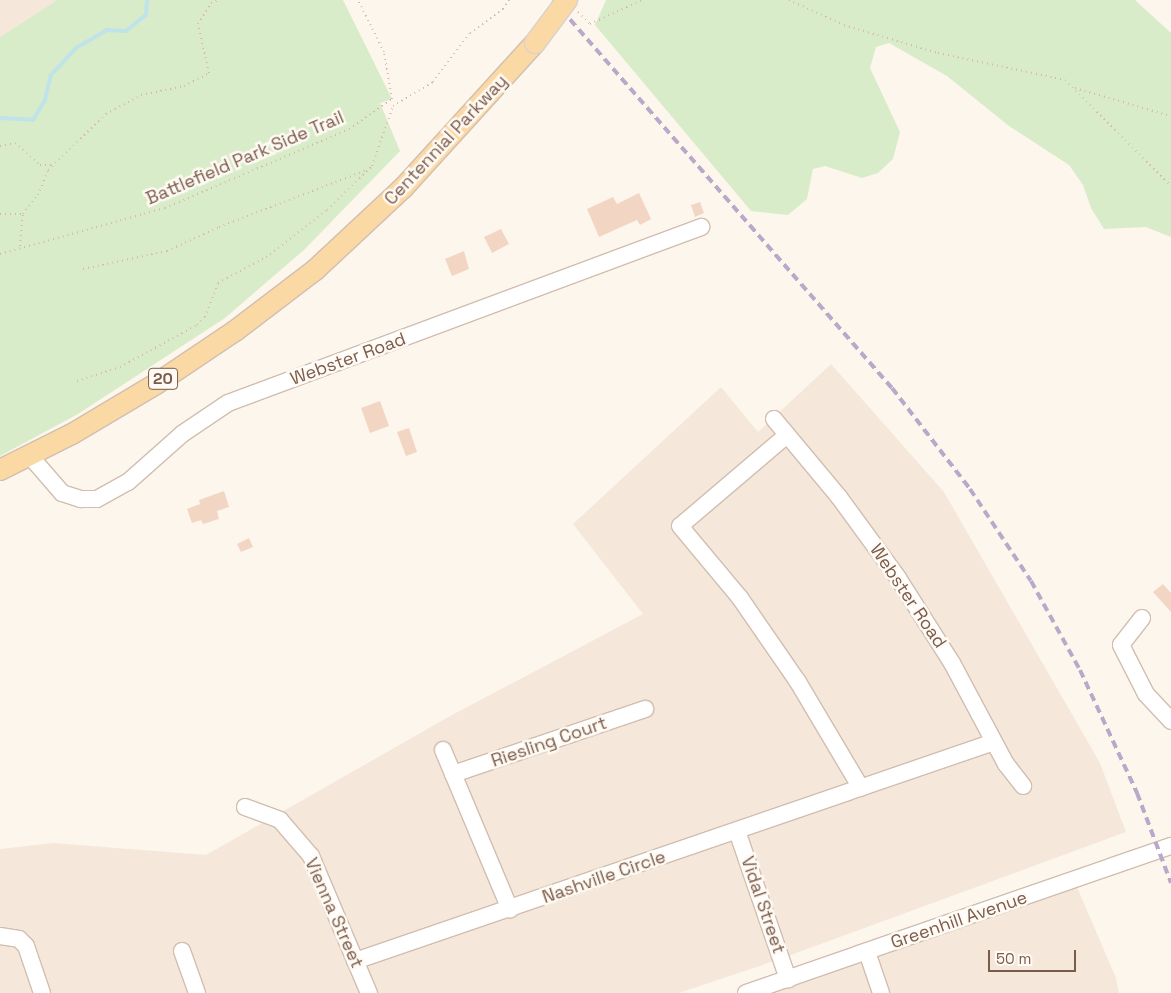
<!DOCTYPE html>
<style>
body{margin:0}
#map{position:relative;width:1171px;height:993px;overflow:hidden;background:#fdf6ec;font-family:"Space Grotesk",sans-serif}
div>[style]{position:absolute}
.residential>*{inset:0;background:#f5e8da}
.green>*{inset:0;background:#d8ecc9}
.stream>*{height:4px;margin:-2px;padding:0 2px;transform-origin:2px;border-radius:2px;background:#bfe3e8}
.building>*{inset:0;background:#f3d5c3}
.path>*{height:2px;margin-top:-1px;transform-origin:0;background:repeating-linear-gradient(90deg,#d9b8a5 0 1px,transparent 0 5px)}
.roads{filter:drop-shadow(1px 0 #d1beb0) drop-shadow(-1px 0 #d1beb0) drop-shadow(0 1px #d1beb0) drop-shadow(0 -1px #d1beb0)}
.minor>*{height:16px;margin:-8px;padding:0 8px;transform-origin:8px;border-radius:8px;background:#fff}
.major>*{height:20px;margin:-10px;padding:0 10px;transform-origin:10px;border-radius:10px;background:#fbd9a5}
.rail>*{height:4px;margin-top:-2px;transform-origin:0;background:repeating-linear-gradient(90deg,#b9a8c9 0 8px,transparent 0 13px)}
.bridges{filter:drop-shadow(1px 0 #dad1cd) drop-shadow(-1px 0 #dad1cd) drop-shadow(0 1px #dad1cd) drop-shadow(0 -1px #dad1cd)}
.major-bridge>*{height:20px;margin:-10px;padding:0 10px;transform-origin:10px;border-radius:10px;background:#fbd9a5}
span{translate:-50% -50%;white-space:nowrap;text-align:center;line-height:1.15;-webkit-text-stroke:5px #fffaf3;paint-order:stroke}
.shield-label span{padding:1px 4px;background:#fffaf3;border:1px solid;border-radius:4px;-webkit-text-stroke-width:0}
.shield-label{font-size:16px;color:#7a5c4d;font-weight:700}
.street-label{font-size:18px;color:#7a5c4d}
.scale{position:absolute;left:988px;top:950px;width:88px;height:22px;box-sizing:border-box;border:2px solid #7a5c4d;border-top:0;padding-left:6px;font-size:15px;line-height:18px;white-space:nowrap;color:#7a5c4d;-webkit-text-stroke:4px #fffaf3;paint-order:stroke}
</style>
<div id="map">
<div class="residential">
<i style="clip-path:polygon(0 0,57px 0,0 37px)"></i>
<i style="clip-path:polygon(831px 364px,944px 492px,1100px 763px,1126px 832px,780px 959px,679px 993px,0 993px,0 849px,53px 843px,206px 855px,452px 715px,643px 614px,573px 524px,721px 387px,758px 432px)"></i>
<i style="clip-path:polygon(1074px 880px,1116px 978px,1119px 993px,746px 993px)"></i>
</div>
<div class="green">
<i style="clip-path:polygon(57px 0,343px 0,392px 99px,380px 103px,400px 151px,304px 250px,225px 318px,78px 414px,0 456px,0 37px)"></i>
<i style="clip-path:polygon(606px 0,1135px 0,1171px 33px,1171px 237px,1146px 227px,1104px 229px,1091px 208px,1083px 185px,1069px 165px,1009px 126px,947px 76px,889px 43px,876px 47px,870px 68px,900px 132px,893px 159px,878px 173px,862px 178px,825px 166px,813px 169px,807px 199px,788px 215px,751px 211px,595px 25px)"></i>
</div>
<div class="stream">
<i style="left:0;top:118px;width:33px;rotate:3deg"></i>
<i style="left:33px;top:120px;width:23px;rotate:-59deg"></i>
<i style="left:45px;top:100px;width:26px;rotate:-77deg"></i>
<i style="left:51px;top:75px;width:37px;rotate:-47deg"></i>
<i style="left:76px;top:48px;width:36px;rotate:-30deg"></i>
<i style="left:107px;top:30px;width:19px;rotate:3deg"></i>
<i style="left:126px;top:31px;width:26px;rotate:-39deg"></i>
<i style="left:146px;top:15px;width:15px;rotate:-86deg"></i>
</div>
<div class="building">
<i style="clip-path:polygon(639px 193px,651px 219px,640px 225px,637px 220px,599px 237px,587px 209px,613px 197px,617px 204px)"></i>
<i style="clip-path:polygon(700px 202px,704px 213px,695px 217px,691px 205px)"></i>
<i style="clip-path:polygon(501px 229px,509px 244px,492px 253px,484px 237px)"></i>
<i style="clip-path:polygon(464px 251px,469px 269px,452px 276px,445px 259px)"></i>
<i style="clip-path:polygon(380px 401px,389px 426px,370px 433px,361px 408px)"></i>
<i style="clip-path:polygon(409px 428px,417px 452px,406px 456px,397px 432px)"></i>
<i style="clip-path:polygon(224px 491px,229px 507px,217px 511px,219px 519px,203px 524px,201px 520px,192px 523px,187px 509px,200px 504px,199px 500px)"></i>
<i style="clip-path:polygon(249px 538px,253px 547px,241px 552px,237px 544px)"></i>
<i style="clip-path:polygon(1163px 584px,1171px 593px,1171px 612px,1153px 592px)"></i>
</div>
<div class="path">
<i style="left:789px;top:0;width:60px;rotate:24.4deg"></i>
<i style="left:844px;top:25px;width:98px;rotate:16.6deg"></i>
<i style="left:938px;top:53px;width:130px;rotate:12deg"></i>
<i style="left:1065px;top:80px;width:150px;rotate:45deg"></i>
<i style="left:578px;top:12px;width:17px;rotate:45deg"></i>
<i style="left:590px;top:24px;width:57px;rotate:-24.8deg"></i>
<i style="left:1075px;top:88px;width:100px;rotate:16.3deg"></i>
<i style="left:0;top:146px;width:15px;rotate:-11deg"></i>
<i style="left:15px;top:143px;width:33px;rotate:41deg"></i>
<i style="left:40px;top:165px;width:13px"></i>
<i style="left:0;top:214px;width:23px"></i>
<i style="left:23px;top:214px;width:24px;rotate:-52deg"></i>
<i style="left:38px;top:195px;width:27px;rotate:-68deg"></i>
<i style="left:48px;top:170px;width:81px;rotate:-44deg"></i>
<i style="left:106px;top:114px;width:40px;rotate:-28deg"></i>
<i style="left:141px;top:95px;width:44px;rotate:-11.8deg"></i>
<i style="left:184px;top:86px;width:28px;rotate:-27deg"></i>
<i style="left:209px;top:73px;width:50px;rotate:-102.7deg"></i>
<i style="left:198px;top:24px;width:25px;rotate:-58deg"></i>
<i style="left:211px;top:3px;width:9px;rotate:-21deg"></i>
<i style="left:20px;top:246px;width:32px;rotate:-85deg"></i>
<i style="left:0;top:254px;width:171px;rotate:-15.6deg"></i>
<i style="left:165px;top:208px;width:200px;rotate:-23.2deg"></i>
<i style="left:349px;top:129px;width:52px;rotate:-34.9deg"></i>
<i style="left:392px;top:99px;width:48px;rotate:-99.7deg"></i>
<i style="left:384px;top:52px;width:58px;rotate:-116.6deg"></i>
<i style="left:83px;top:269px;width:86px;rotate:-12.1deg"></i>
<i style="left:167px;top:251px;width:57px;rotate:-24.8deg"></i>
<i style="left:219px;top:227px;width:159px;rotate:-21.1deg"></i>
<i style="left:77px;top:381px;width:45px;rotate:-18deg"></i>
<i style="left:120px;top:367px;width:88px;rotate:-28.6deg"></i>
<i style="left:197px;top:325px;width:11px;rotate:-45deg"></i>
<i style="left:205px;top:317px;width:36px;rotate:-69deg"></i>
<i style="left:218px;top:283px;width:55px;rotate:-28.4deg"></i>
<i style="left:266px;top:257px;width:77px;rotate:-37.6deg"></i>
<i style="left:327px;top:210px;width:63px;rotate:-44.4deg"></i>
<i style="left:372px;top:166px;width:64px;rotate:-70.7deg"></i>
<i style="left:393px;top:106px;width:47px;rotate:-31deg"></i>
<i style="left:433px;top:82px;width:61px;rotate:-52.9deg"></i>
<i style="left:470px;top:33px;width:41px;rotate:-36deg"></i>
<i style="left:503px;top:9px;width:11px;rotate:-56deg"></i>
</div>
<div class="roads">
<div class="minor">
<i style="left:774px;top:419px;width:102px;rotate:50.2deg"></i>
<i style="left:839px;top:497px;width:100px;rotate:53.9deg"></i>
<i style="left:898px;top:578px;width:101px;rotate:57.6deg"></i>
<i style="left:952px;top:663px;width:115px;rotate:61.9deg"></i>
<i style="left:1006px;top:764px;width:28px;rotate:52deg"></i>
<i style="left:787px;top:435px;width:140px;rotate:139.6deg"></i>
<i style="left:680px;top:526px;width:94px;rotate:50.2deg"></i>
<i style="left:740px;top:598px;width:102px;rotate:55.4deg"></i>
<i style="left:798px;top:682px;width:123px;rotate:59.3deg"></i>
<i style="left:30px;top:456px;width:49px;rotate:49.1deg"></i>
<i style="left:62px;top:493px;width:20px;rotate:18deg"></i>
<i style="left:81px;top:499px;width:16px"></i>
<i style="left:97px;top:499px;width:35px;rotate:-29deg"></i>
<i style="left:128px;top:482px;width:72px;rotate:-41.6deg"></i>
<i style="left:182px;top:434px;width:55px;rotate:-34deg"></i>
<i style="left:228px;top:403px;width:505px;rotate:-20.41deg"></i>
<i style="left:1142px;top:618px;width:34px;rotate:128deg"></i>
<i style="left:1121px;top:645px;width:55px;rotate:63deg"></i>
<i style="left:1146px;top:694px;width:37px;rotate:47deg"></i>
<i style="left:443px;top:750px;width:173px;rotate:67.2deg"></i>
<i style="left:453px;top:774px;width:203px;rotate:-18.7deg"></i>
<i style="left:245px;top:807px;width:37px;rotate:20deg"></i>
<i style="left:280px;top:820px;width:48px;rotate:49.3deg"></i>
<i style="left:311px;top:856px;width:149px;rotate:67.1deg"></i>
<i style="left:737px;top:831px;width:157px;rotate:71deg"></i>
<i style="left:0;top:936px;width:19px;rotate:9deg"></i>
<i style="left:19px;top:939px;width:10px;rotate:45deg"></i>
<i style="left:26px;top:946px;width:50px;rotate:71.2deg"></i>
<i style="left:182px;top:951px;width:45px;rotate:70.3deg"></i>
<i style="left:867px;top:952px;width:43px;rotate:71.1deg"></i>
<i style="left:355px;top:961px;width:675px;rotate:-18.92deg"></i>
<i style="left:746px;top:993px;width:450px;rotate:-19.1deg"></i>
</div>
<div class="major">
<i style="left:0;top:470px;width:80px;rotate:-26.6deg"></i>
<i style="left:72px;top:434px;width:98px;rotate:-30.8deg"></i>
<i style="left:156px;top:384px;width:95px;rotate:-33.9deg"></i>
<i style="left:235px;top:331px;width:101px;rotate:-37.3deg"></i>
<i style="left:315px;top:270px;width:120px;rotate:-43deg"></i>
<i style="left:403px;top:188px;width:196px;rotate:-47.7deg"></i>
</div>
</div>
<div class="rail">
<i style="left:553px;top:0;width:515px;rotate:48.86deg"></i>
<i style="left:892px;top:388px;width:128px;rotate:52.3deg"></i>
<i style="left:970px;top:489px;width:110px;rotate:56.5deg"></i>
<i style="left:1031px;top:581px;width:102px;rotate:61.2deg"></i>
<i style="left:1080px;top:670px;width:136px;rotate:65.1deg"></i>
<i style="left:1137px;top:793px;width:96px;rotate:69.3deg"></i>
</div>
<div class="bridges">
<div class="major-bridge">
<i style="left:535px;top:43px;width:54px;rotate:-53.3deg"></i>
</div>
</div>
<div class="shield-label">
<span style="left:163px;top:379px">20</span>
</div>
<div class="street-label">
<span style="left:446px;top:140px;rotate:-47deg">Centennial Parkway</span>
<span style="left:245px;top:158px;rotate:-23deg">Battlefield Park Side Trail</span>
<span style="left:348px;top:359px;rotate:-20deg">Webster Road</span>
<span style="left:908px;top:596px;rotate:56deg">Webster Road</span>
<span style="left:549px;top:742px;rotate:-19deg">Riesling Court</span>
<span style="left:604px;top:877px;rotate:-19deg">Nashville Circle</span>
<span style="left:763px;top:905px;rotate:71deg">Vidal Street</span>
<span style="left:334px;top:913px;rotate:66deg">Vienna Street</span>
<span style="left:959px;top:920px;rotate:-19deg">Greenhill Avenue</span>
</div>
<div class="scale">50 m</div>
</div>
